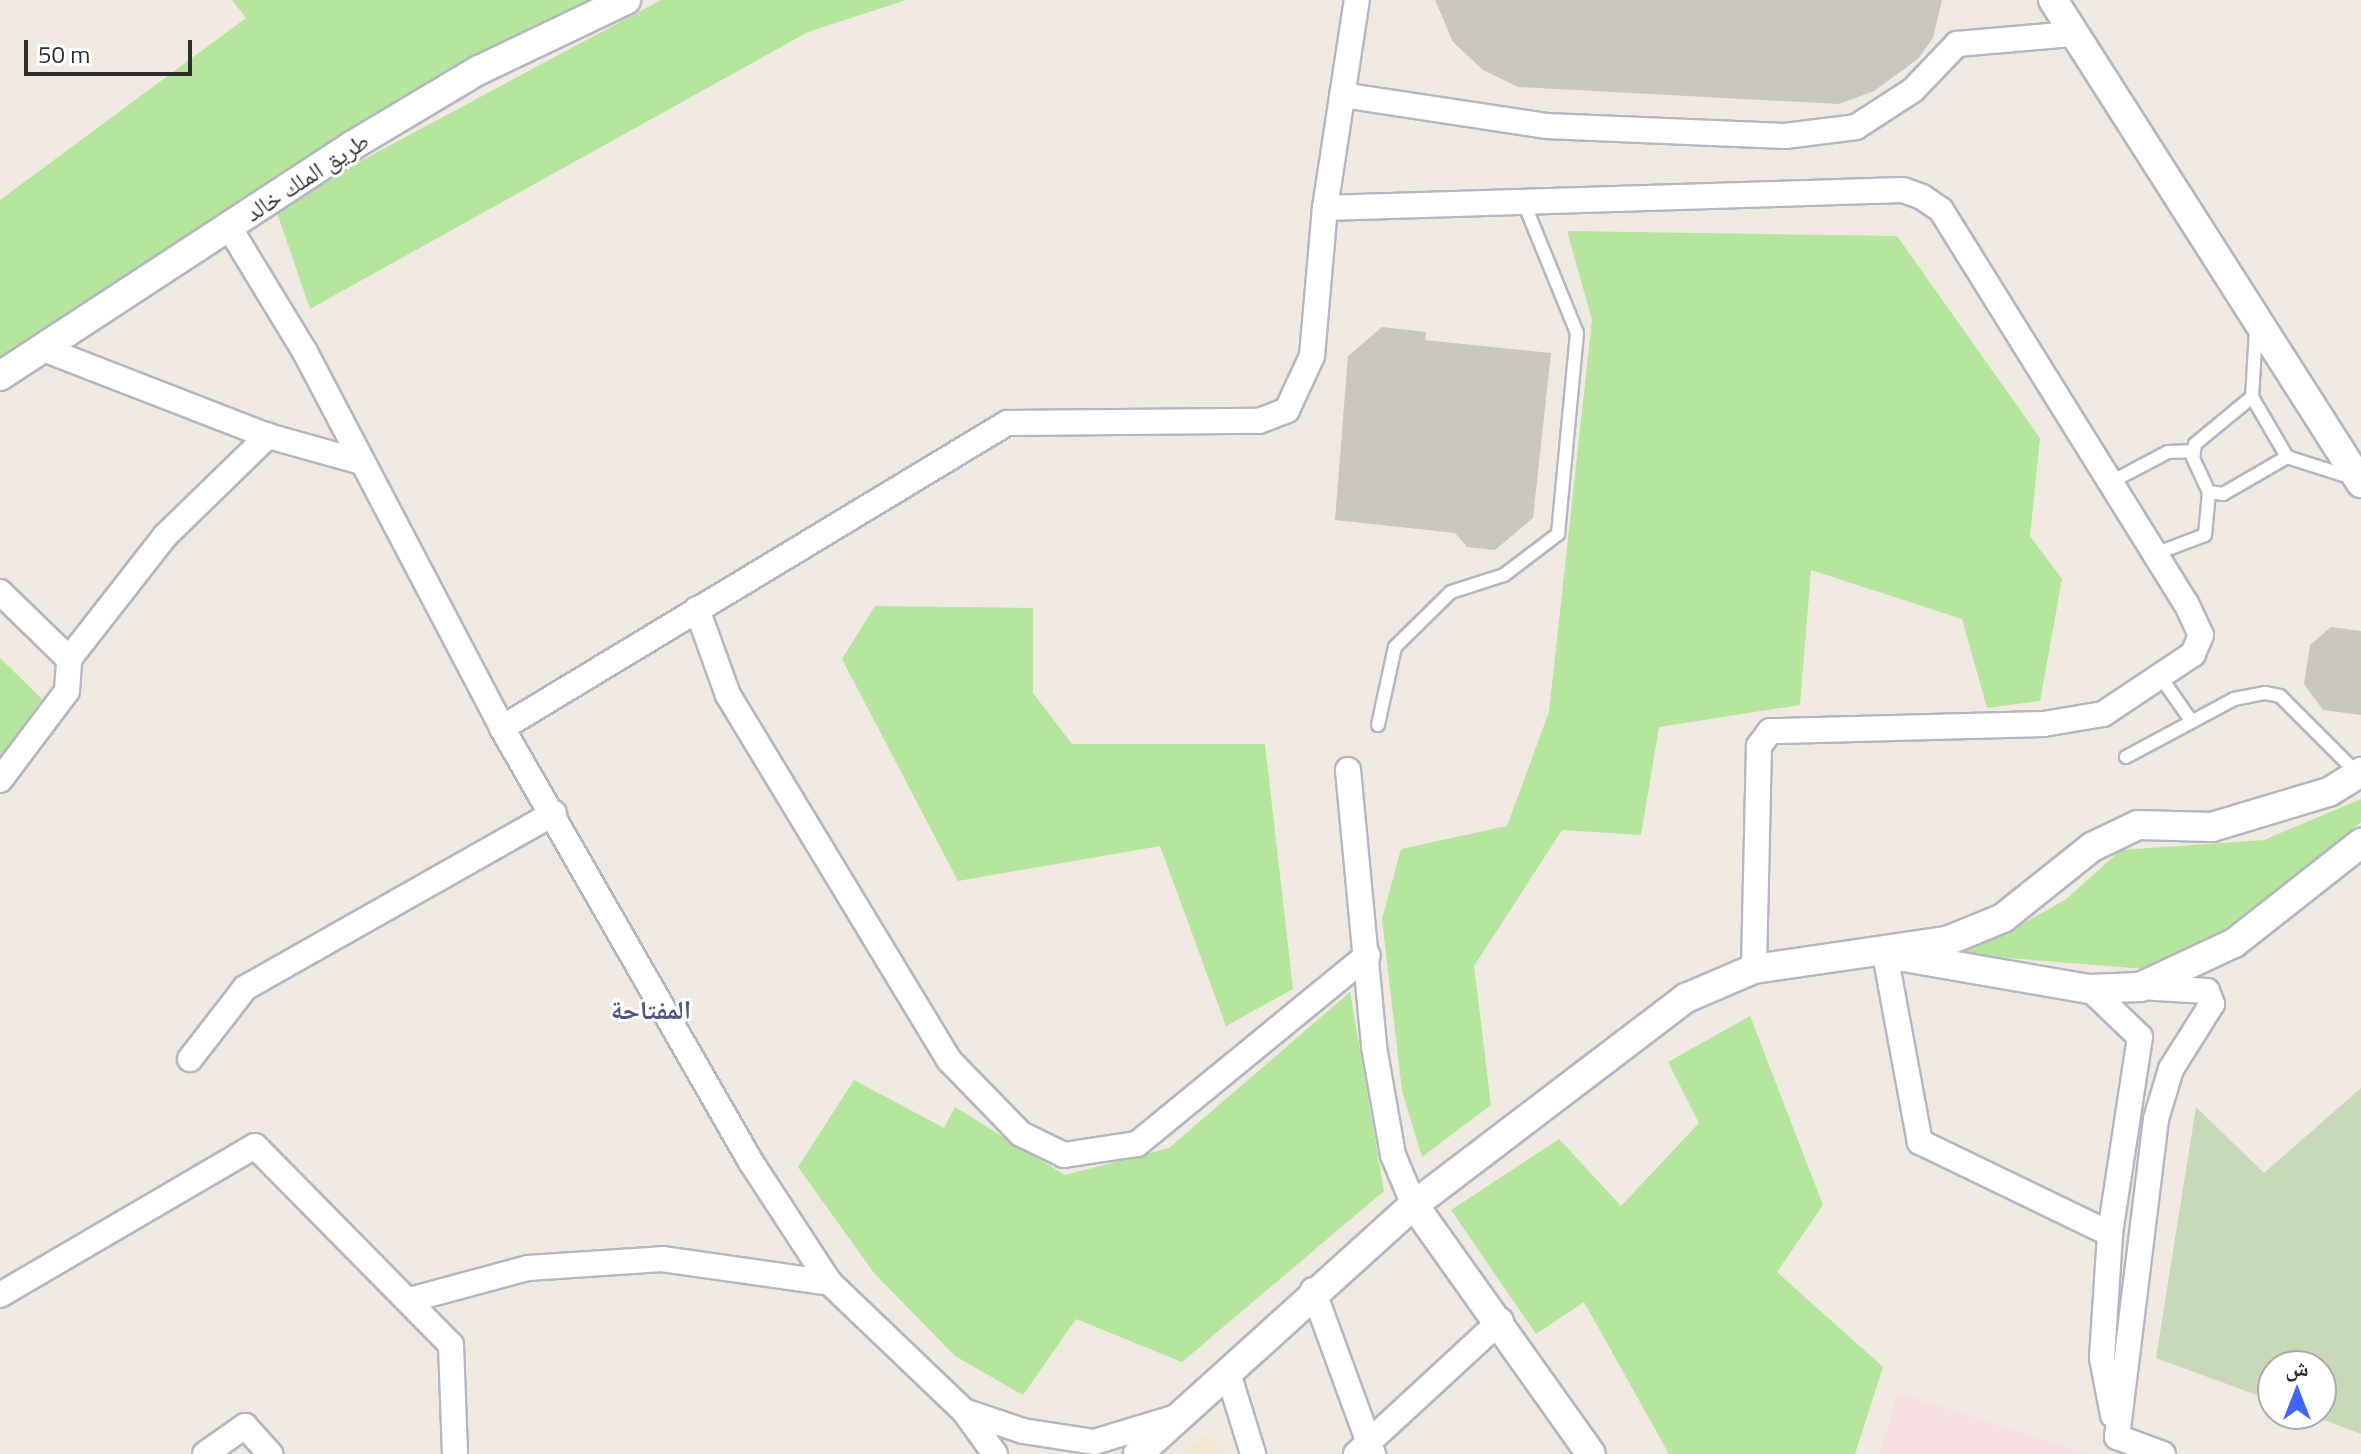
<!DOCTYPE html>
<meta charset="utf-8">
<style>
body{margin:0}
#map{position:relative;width:2361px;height:1454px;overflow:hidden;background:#efe9e1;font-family:"Titillium Web","Noto Naskh Arabic",sans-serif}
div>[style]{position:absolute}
.education>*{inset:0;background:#f0e6d1}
.medical>*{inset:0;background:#f5dfe0}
.green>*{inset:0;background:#b6e59e}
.cemetery>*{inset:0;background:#c8d9b8}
.building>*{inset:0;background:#cbc7bf}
.roads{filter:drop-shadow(2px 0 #b4b7c1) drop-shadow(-2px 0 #b4b7c1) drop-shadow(0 2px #b4b7c1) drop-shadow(0 -2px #b4b7c1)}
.service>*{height:12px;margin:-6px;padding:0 6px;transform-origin:6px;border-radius:6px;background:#fff}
.minor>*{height:24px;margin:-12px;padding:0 12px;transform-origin:12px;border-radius:12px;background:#fff}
.tertiary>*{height:28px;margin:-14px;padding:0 14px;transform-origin:14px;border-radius:14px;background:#fff}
span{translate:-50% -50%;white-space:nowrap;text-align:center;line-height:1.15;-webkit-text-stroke:6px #fff;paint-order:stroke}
.street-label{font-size:24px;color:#2e2e2e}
.neighbourhood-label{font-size:26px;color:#4d5680;font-weight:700}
.north{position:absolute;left:2257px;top:1350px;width:80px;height:80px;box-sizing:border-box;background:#fff;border:2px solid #ababab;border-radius:50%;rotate:0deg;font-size:22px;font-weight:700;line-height:32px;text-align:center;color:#2e2e2e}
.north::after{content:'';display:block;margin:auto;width:28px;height:36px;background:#4264fb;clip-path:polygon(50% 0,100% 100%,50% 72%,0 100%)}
.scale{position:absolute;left:24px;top:40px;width:168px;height:36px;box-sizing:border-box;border:4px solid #2e2e2e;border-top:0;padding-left:10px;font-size:24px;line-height:28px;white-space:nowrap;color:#2e2e2e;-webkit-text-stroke:6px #fff;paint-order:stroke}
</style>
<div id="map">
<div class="education">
<i style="clip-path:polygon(1207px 1435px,1227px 1454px,1183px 1454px)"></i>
</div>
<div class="medical">
<i style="clip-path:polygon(1898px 1393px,2089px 1454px,1879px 1454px)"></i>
</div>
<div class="green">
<i style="clip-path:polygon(232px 0,602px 0,0 387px,0 200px,246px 18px)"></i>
<i style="clip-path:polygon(661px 0,906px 0,808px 32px,310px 309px,275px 207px)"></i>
<i style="clip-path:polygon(1567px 231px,1897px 236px,2040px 438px,2030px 536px,2062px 579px,2040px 701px,1987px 708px,1962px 619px,1811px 570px,1800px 705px,1659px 727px,1641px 835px,1562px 830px,1474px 966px,1491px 1105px,1422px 1157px,1402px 1091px,1382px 919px,1401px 849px,1507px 826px,1549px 712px,1592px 320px)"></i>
<i style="clip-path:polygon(875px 606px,1033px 608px,1033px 693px,1072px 744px,1265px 744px,1293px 989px,1226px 1026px,1160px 846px,958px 881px,842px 659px)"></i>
<i style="clip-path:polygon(0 658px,42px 699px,0 757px)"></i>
<i style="clip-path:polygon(2361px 799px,2361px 822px,2334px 845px,2197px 950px,2145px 969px,1945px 953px,2006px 933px,2065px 900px,2121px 850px,2264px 840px)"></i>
<i style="clip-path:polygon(1350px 992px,1384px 1191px,1182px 1362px,1076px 1319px,1023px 1395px,955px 1356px,874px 1273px,798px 1167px,854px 1080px,944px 1128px,955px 1107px,1065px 1175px,1169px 1148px)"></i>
<i style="clip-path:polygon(1750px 1016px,1823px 1205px,1777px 1272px,1883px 1367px,1855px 1454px,1669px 1454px,1584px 1302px,1536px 1334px,1451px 1210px,1559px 1139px,1621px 1206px,1699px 1123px,1668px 1062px)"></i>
</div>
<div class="cemetery">
<i style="clip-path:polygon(2361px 1088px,2361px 1434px,2308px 1414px,2321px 1414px,2321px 1366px,2273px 1366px,2273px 1401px,2156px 1358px,2196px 1107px,2264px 1173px)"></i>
</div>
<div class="building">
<i style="clip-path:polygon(1435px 0,1942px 0,1933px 38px,1918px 59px,1874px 91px,1839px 104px,1518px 87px,1483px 70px,1453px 42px)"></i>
<i style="clip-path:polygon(1382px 327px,1426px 332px,1425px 340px,1551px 353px,1533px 518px,1495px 550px,1467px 547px,1455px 533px,1335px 520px,1348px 356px)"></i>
<i style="clip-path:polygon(2331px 627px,2361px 631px,2361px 715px,2323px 710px,2304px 684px,2310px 645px)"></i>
</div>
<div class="roads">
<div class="service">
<i style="left:2256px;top:330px;width:67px;rotate:93.4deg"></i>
<i style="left:2252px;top:397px;width:69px;rotate:59.7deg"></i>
<i style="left:2287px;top:457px;width:69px;rotate:17.7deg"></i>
<i style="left:2252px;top:397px;width:74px;rotate:140.5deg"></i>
<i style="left:2195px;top:444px;width:14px;rotate:98deg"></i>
<i style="left:2193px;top:458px;width:38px;rotate:65deg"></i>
<i style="left:2209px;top:492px;width:14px;rotate:8deg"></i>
<i style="left:2223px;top:494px;width:74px;rotate:-30deg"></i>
<i style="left:2111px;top:482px;width:64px;rotate:-27.8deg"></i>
<i style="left:2168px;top:452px;width:24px;rotate:-2deg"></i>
<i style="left:2155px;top:554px;width:53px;rotate:-20.8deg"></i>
<i style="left:2205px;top:535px;width:43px;rotate:-84.7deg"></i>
<i style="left:2162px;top:679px;width:52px;rotate:55.1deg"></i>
<i style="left:1378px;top:725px;width:80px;rotate:-77.7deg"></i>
<i style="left:1395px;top:647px;width:78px;rotate:-44.5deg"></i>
<i style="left:1451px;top:592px;width:56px;rotate:-17.8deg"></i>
<i style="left:1504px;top:575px;width:68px;rotate:-37.2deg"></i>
<i style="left:1558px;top:534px;width:202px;rotate:-84.6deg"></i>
<i style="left:1577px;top:333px;width:143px;rotate:-112.2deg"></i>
<i style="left:2126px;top:757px;width:123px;rotate:-28.2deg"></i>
<i style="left:2234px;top:699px;width:32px;rotate:-11deg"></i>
<i style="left:2265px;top:693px;width:15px;rotate:11deg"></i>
<i style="left:2280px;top:696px;width:110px;rotate:45deg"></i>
</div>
<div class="minor">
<i style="left:1342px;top:95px;width:206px;rotate:8.6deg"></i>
<i style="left:1546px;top:126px;width:239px;rotate:2.4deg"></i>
<i style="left:1785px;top:136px;width:72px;rotate:-7.2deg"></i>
<i style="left:1856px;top:127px;width:68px;rotate:-33deg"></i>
<i style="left:1913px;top:90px;width:64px;rotate:-46.3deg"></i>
<i style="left:1957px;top:44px;width:115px;rotate:-5deg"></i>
<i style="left:1325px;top:208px;width:578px;rotate:-1.78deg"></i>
<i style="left:1903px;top:190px;width:20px;rotate:20deg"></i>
<i style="left:1922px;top:197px;width:23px;rotate:34deg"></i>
<i style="left:1941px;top:210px;width:463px;rotate:58.1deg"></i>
<i style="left:2186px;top:603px;width:35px;rotate:65deg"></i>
<i style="left:2201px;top:635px;width:21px;rotate:113deg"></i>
<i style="left:2193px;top:654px;width:108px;rotate:146.3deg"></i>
<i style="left:2103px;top:714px;width:60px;rotate:170.4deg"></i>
<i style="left:2044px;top:724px;width:274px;rotate:178.5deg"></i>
<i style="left:1770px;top:731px;width:19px;rotate:126deg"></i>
<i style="left:1759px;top:746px;width:223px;rotate:91.3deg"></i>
<i style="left:229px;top:227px;width:146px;rotate:58.7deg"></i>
<i style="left:305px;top:352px;width:424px;rotate:62.3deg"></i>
<i style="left:502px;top:728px;width:500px;rotate:60.16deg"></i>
<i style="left:751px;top:1162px;width:145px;rotate:56.9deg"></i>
<i style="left:830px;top:1283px;width:185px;rotate:43.7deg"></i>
<i style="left:964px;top:1411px;width:53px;rotate:54.2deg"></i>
<i style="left:41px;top:348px;width:243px;rotate:21.2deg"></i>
<i style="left:268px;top:436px;width:97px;rotate:15.6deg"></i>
<i style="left:0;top:592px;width:96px;rotate:44.2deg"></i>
<i style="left:697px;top:609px;width:91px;rotate:70.2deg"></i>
<i style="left:728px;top:695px;width:427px;rotate:58.8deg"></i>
<i style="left:949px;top:1060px;width:103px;rotate:45.8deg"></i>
<i style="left:1021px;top:1134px;width:48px;rotate:26deg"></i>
<i style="left:1064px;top:1155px;width:74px;rotate:-8.6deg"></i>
<i style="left:1137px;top:1144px;width:298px;rotate:-39.3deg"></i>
<i style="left:502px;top:728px;width:590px;rotate:-31.13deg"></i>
<i style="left:1007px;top:423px;width:252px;rotate:-0.5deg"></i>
<i style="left:1259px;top:421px;width:30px;rotate:-21deg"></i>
<i style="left:1287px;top:410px;width:60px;rotate:-65.2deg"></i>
<i style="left:1312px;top:356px;width:149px;rotate:-85deg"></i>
<i style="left:1325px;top:208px;width:210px;rotate:-81.3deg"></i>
<i style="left:1348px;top:770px;width:278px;rotate:84.6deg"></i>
<i style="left:1374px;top:1047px;width:110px;rotate:80deg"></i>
<i style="left:1393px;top:1155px;width:54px;rotate:67.2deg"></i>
<i style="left:0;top:780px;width:111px;rotate:-53deg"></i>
<i style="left:67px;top:691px;width:32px;rotate:-86deg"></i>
<i style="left:69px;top:659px;width:156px;rotate:-52deg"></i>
<i style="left:165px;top:536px;width:144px;rotate:-44.2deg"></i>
<i style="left:1885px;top:954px;width:191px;rotate:79.5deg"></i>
<i style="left:1920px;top:1142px;width:211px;rotate:25.8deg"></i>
<i style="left:2090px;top:989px;width:69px;rotate:43.8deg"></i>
<i style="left:2140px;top:1037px;width:199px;rotate:98.7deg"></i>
<i style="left:2110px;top:1234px;width:124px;rotate:93.7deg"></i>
<i style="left:2102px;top:1358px;width:58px;rotate:79.1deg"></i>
<i style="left:190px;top:1059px;width:90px;rotate:-52.2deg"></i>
<i style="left:245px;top:988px;width:355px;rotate:-29.5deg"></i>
<i style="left:1313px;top:1290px;width:175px;rotate:69.9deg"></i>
<i style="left:0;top:1295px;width:295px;rotate:-30.3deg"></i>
<i style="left:255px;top:1146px;width:279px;rotate:45.4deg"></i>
<i style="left:451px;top:1345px;width:109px;rotate:87.9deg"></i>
<i style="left:413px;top:1299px;width:119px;rotate:-15.1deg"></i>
<i style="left:528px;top:1268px;width:134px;rotate:-3.8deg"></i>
<i style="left:662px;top:1259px;width:170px;rotate:8.1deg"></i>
<i style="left:1228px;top:1373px;width:85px;rotate:72.8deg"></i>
<i style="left:964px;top:1411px;width:62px;rotate:18.7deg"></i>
<i style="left:1023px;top:1431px;width:72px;rotate:8.8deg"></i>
<i style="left:1094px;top:1442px;width:83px;rotate:-16.9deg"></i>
<i style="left:2117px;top:1437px;width:320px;rotate:-83deg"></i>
<i style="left:2156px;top:1119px;width:52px;rotate:-73.3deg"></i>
<i style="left:2171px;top:1069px;width:77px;rotate:-57.8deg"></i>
<i style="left:2212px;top:1004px;width:14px;rotate:-111deg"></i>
<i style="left:2207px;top:991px;width:67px;rotate:-176.6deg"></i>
<i style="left:2117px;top:1437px;width:49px;rotate:20.3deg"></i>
<i style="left:205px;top:1454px;width:49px;rotate:-35deg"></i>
<i style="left:245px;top:1426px;width:38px;rotate:48deg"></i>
<i style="left:1356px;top:1454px;width:197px;rotate:-42.7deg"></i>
</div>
<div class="tertiary">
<i style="left:2053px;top:0;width:573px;rotate:57.48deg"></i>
<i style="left:0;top:376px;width:422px;rotate:-33.2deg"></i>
<i style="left:353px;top:145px;width:147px;rotate:-30.8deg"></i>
<i style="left:479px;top:70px;width:163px;rotate:-25.5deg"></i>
<i style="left:1898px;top:956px;width:195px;rotate:9.8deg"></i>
<i style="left:2090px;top:989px;width:50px;rotate:-2.3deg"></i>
<i style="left:2140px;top:987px;width:104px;rotate:-25.1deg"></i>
<i style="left:2234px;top:943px;width:162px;rotate:-38.2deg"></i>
<i style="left:1414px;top:1205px;width:305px;rotate:54.6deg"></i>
<i style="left:1138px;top:1454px;width:372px;rotate:-42.1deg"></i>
<i style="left:1414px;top:1205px;width:342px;rotate:-37.3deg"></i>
<i style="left:1686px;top:998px;width:74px;rotate:-23.1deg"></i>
<i style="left:1754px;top:969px;width:195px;rotate:-8.3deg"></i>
<i style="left:1947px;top:941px;width:61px;rotate:-22.3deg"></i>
<i style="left:2003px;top:918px;width:114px;rotate:-38.6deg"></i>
<i style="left:2092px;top:847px;width:51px;rotate:-25.6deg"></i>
<i style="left:2138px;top:825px;width:74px;rotate:1.5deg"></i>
<i style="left:2212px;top:827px;width:122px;rotate:-16.7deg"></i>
<i style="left:2329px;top:792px;width:38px;rotate:-32deg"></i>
</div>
</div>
<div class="street-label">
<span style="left:307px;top:177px;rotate:-33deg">طريق الملك خالد</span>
</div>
<div class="neighbourhood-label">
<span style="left:651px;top:1010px">المفتاحة</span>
</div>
<div class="north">ش</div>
<div class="scale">50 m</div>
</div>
